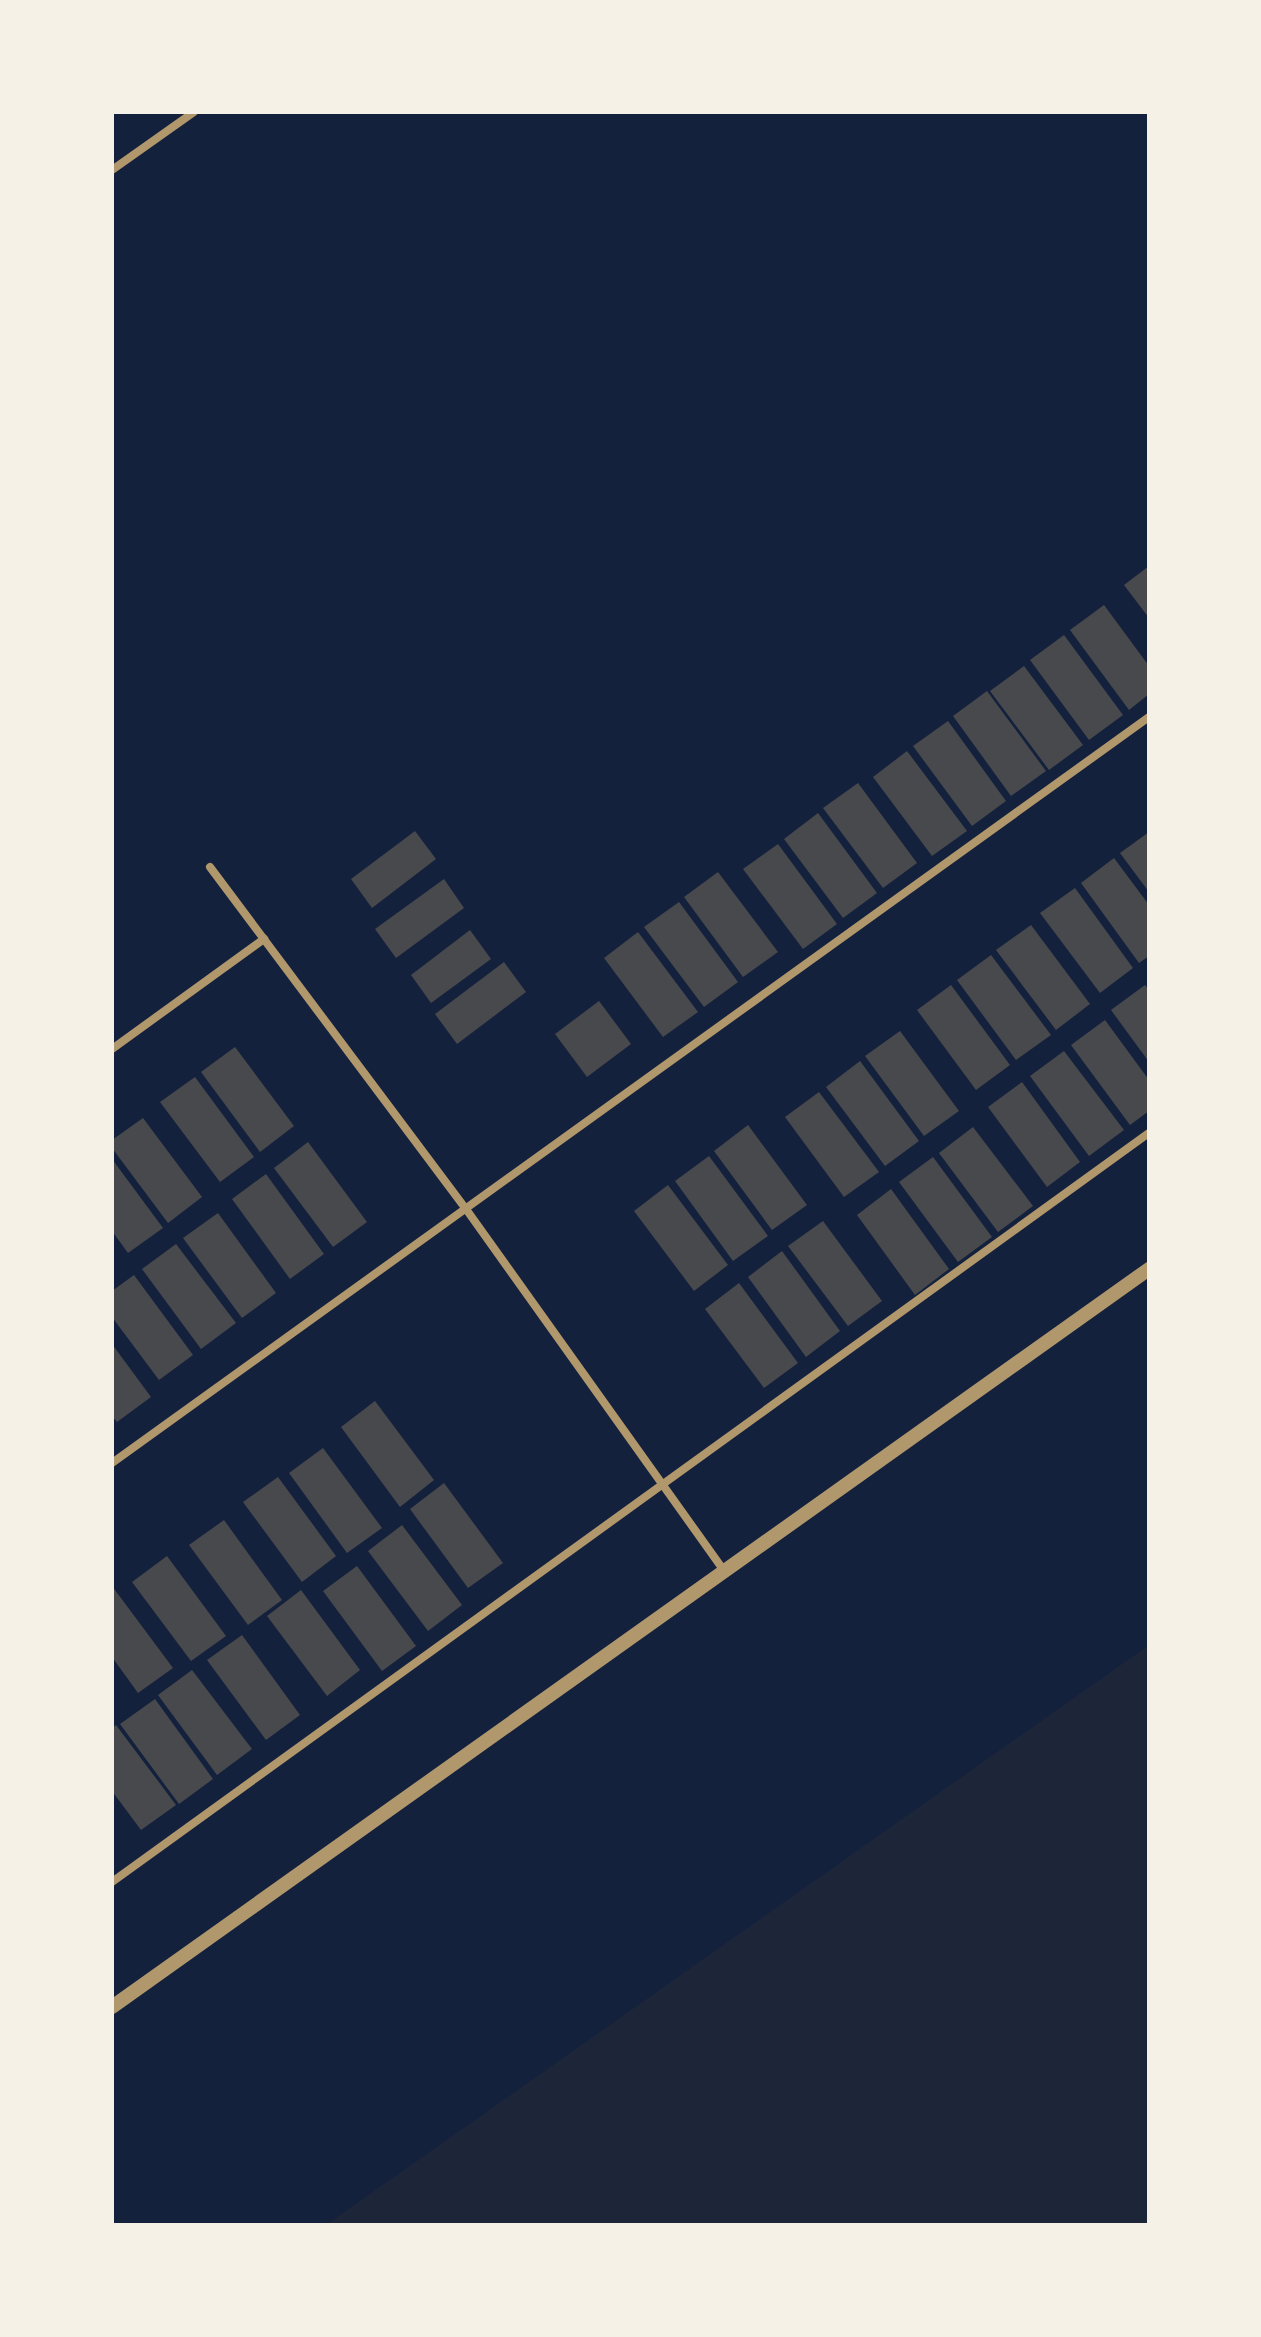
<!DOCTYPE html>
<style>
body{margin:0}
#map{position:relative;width:1261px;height:2337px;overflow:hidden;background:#14213d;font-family:"DejaVu Sans",sans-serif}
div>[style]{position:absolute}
.green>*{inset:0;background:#1d2539}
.building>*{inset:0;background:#48494c}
.minor>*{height:8px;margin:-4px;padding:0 4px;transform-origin:4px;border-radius:4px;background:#b1986c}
.tertiary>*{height:14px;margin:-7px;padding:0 7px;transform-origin:7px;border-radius:7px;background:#b1986c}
span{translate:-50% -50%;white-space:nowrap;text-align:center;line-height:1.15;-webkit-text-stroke:7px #f6f1e7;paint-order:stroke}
.frame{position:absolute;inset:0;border:114px solid #f6f1e7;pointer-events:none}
</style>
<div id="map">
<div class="green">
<i style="clip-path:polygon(1149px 1645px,1149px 2225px,326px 2225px)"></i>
</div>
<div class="building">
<i style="clip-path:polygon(1149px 566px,1149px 618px,1124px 585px)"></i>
<i style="clip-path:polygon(1104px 605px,1149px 666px,1149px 694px,1129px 710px,1070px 630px)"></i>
<i style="clip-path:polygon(1064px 635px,1123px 715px,1089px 740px,1030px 660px)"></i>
<i style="clip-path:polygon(1024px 666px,1083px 745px,1049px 770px,990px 691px)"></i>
<i style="clip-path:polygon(987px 691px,1046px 771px,1011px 796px,953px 716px)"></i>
<i style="clip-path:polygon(948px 721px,1006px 801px,972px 826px,913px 746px)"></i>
<i style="clip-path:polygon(907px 751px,967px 831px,932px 856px,873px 777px)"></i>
<i style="clip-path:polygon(858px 783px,917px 863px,883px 888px,823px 808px)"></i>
<i style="clip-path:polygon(818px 813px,877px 893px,843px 918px,784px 839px)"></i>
<i style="clip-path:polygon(415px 831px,436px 859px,372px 908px,351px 879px)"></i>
<i style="clip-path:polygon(1149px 832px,1149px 892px,1120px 853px)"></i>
<i style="clip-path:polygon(778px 844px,837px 924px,803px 949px,743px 869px)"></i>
<i style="clip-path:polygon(1114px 858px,1149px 905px,1149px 956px,1139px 963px,1081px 883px)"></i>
<i style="clip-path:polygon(718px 872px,778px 952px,743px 977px,684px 897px)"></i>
<i style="clip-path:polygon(444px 879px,464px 908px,396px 958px,375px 929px)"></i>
<i style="clip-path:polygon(1075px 888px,1133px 968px,1100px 993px,1040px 913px)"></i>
<i style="clip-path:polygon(679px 902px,738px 982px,704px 1007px,644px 927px)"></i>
<i style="clip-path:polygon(1031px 925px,1090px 1004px,1056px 1030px,996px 950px)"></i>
<i style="clip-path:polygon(470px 930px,491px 959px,431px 1003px,411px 975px)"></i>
<i style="clip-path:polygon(638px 932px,698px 1012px,663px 1037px,604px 958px)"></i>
<i style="clip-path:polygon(991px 955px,1051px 1035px,1016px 1060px,957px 980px)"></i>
<i style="clip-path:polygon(504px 962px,526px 992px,457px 1044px,435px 1014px)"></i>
<i style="clip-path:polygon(951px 985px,1010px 1065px,976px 1090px,917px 1010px)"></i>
<i style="clip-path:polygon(1145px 985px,1149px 990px,1149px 1062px,1111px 1010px)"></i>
<i style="clip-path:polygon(599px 1001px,631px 1044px,587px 1077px,555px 1034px)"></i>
<i style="clip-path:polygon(1105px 1020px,1149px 1080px,1149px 1111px,1130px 1125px,1071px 1045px)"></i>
<i style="clip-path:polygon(900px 1031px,959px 1111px,924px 1136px,865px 1056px)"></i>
<i style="clip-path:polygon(235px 1047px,294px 1126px,260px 1152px,201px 1072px)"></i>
<i style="clip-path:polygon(1064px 1051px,1124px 1130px,1089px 1156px,1030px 1076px)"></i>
<i style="clip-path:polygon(860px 1061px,919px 1141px,885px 1166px,826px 1087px)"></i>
<i style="clip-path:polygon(195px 1077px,254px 1157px,220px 1182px,160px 1102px)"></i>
<i style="clip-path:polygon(1022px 1082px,1080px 1162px,1047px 1187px,988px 1107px)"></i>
<i style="clip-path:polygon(819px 1092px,879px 1172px,844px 1197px,785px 1117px)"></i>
<i style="clip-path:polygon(143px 1118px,202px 1197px,168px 1223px,112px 1148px,112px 1140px)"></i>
<i style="clip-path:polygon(748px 1125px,807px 1205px,772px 1230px,714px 1151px)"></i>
<i style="clip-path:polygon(973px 1127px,1033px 1206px,998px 1232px,939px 1153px)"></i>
<i style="clip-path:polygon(308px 1142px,367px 1222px,333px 1247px,274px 1168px)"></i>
<i style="clip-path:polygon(709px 1156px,768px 1236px,733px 1261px,675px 1181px)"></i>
<i style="clip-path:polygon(933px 1157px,992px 1237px,958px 1262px,899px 1182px)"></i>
<i style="clip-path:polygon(112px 1159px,163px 1228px,128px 1253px,112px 1231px)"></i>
<i style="clip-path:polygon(266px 1174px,324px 1254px,290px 1279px,232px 1199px)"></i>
<i style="clip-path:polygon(668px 1185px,728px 1265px,694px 1291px,634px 1211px)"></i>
<i style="clip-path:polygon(891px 1189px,949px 1269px,915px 1295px,857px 1215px)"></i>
<i style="clip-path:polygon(218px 1213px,276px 1293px,242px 1318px,183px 1238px)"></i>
<i style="clip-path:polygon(823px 1221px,882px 1301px,848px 1326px,788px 1246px)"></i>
<i style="clip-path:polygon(176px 1244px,236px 1323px,201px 1349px,142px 1269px)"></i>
<i style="clip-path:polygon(782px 1251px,840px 1331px,806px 1357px,748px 1277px)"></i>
<i style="clip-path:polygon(134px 1275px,193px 1355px,159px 1380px,112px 1317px,112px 1291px)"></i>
<i style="clip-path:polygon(739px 1283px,798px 1363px,764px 1388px,705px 1309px)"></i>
<i style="clip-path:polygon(112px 1344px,151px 1397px,117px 1422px,112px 1416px)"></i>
<i style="clip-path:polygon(375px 1401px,434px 1480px,400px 1507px,341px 1427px)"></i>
<i style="clip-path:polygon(323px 1448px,382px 1528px,347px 1553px,289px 1473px)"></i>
<i style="clip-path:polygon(278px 1477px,336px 1556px,302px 1582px,243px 1502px)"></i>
<i style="clip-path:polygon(444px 1483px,503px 1563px,468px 1588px,410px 1509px)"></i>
<i style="clip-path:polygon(224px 1520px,282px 1600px,248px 1625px,189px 1545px)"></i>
<i style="clip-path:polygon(402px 1525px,462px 1605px,428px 1631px,368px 1551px)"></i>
<i style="clip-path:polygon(167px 1556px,226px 1636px,191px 1661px,132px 1582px)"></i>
<i style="clip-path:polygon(357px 1566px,416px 1646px,382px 1671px,323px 1591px)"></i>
<i style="clip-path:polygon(112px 1586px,173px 1668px,138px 1693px,112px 1657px)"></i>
<i style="clip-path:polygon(301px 1590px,360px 1670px,327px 1696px,267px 1616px)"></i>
<i style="clip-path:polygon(242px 1635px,300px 1715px,266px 1740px,207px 1660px)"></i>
<i style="clip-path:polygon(192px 1670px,252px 1749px,217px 1775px,158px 1695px)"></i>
<i style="clip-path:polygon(155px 1699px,213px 1779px,179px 1804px,120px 1724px)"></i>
<i style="clip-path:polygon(116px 1725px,176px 1805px,141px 1830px,112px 1791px,112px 1728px)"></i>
</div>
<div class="minor">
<i style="left:112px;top:170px;width:100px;rotate:-35.3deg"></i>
<i style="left:210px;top:867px;width:427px;rotate:53.2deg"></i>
<i style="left:466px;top:1209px;width:446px;rotate:54.5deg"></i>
<i style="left:112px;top:1049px;width:188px;rotate:-35.9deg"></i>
<i style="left:112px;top:1463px;width:1277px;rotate:-35.73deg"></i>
<i style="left:112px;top:1882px;width:1279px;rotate:-35.84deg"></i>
</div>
<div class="tertiary">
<i style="left:112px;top:2007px;width:1273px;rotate:-35.44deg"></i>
</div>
<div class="frame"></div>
</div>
